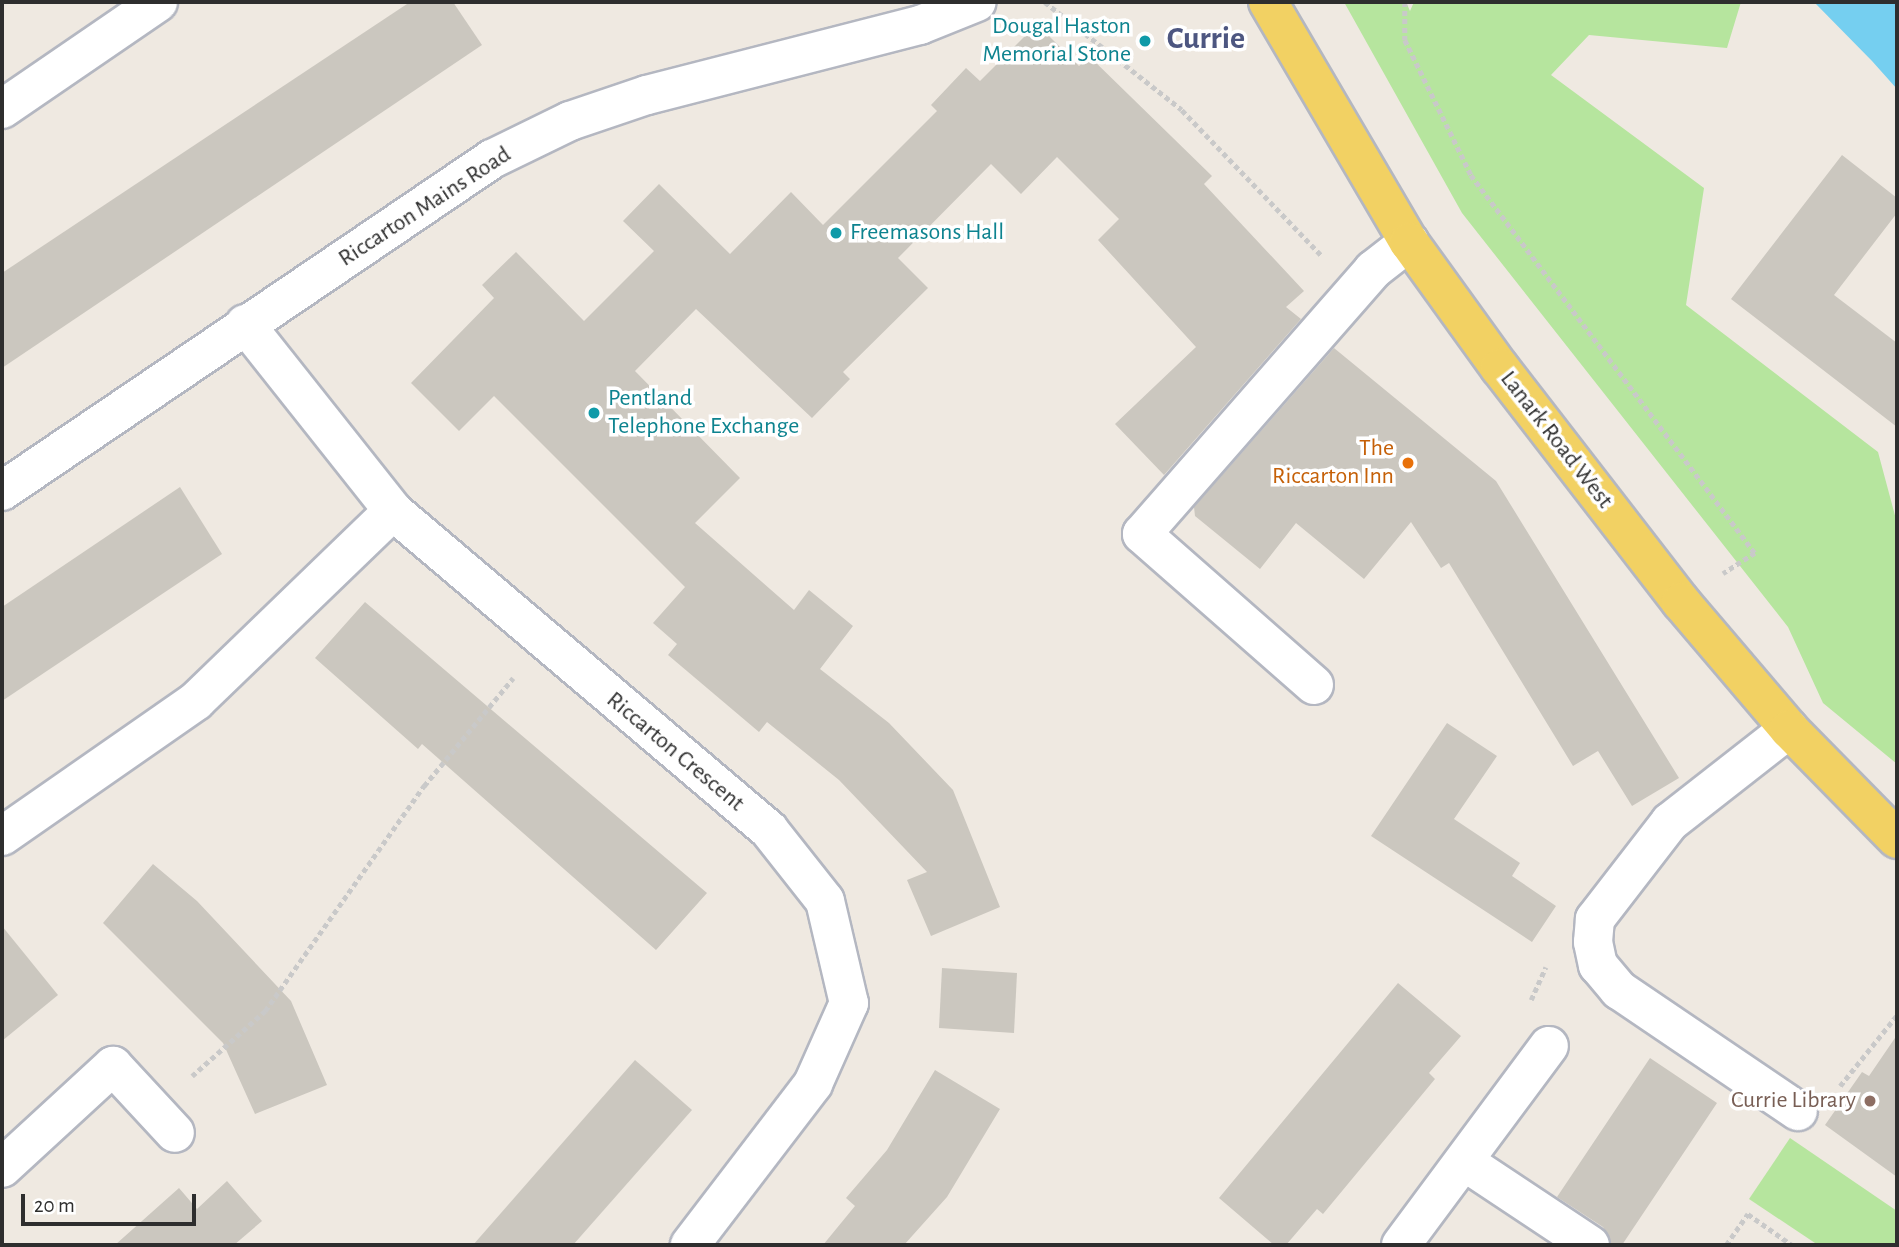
<!DOCTYPE html>
<style>
body{margin:0}
#map{position:relative;width:1899px;height:1247px;overflow:hidden;background:#efe9e1;font-family:"Alegreya Sans",sans-serif}
div>[style]{position:absolute}
.green>*{inset:0;background:#b6e59e}
.water>*{inset:0;background:#75cff0}
.building>*{inset:0;background:#cbc7bf}
.path>*{height:4.5px;margin-top:-2.25px;transform-origin:0;background:repeating-linear-gradient(90deg,#c9c9c9 0 5px,transparent 0 8.5px)}
.roads{filter:drop-shadow(2px 0 #b4b7c1) drop-shadow(-2px 0 #b4b7c1) drop-shadow(0 2px #b4b7c1) drop-shadow(0 -2px #b4b7c1)}
.minor>*{height:38px;margin:-19px;padding:0 19px;transform-origin:19px;border-radius:19px;background:#fff}
.major>*{height:38px;margin:-19px;padding:0 19px;transform-origin:19px;border-radius:19px;background:#f2d163}
.dots>*{width:19px;height:19px;translate:-50% -50%;box-sizing:border-box;border:4px solid #fff;border-radius:50%}
span{translate:-50% -50%;white-space:nowrap;text-align:center;line-height:1.15;-webkit-text-stroke:7px #fff;paint-order:stroke}
.culture-label{font-size:24px;color:#0d838f}
.right{translate:-100% -50%;text-align:right}
.left{translate:0 -50%;text-align:left}
.street-label{font-size:24px;color:#2e2e2e}
.food-label{font-size:24px;color:#c56008}
.education-label{font-size:24px;color:#785e54}
.district-label{font-size:32px;color:#4d5680;font-weight:700}
.frame{position:absolute;inset:0;border:4px solid #2e2e2e;pointer-events:none}
.scale{position:absolute;left:21px;top:1194px;width:175px;height:32px;box-sizing:border-box;border:4px solid #2e2e2e;border-top:0;padding-left:9px;font-size:21px;line-height:24px;white-space:nowrap;color:#2e2e2e;-webkit-text-stroke:5px #fff;paint-order:stroke}
</style>
<div id="map">
<div class="green">
<i style="clip-path:polygon(1344px 2px,1406px 2px,1410px 11px,1414px 2px,1741px 2px,1727px 48px,1589px 35px,1551px 75px,1704px 188px,1686px 305px,1878px 452px,1897px 523px,1897px 764px,1823px 703px,1788px 627px,1462px 213px)"></i>
<i style="clip-path:polygon(1790px 1138px,1897px 1211px,1897px 1245px,1818px 1245px,1749px 1199px)"></i>
</div>
<div class="water">
<i style="clip-path:polygon(1814px 2px,1897px 2px,1897px 89px,1872px 61px)"></i>
</div>
<div class="building">
<i style="clip-path:polygon(410px 2px,453px 2px,482px 45px,2px 368px,2px 273px)"></i>
<i style="clip-path:polygon(1037px 24px,1079px 66px,1089px 56px,1212px 176px,1204px 184px,1304px 291px,1286px 307px,1301px 319px,1164px 475px,1115px 424px,1196px 347px,1098px 240px,1119px 219px,1057px 157px,1021px 194px,991px 164px,898px 258px,928px 288px,843px 372px,850px 379px,812px 418px,696px 309px,635px 371px,740px 478px,695px 523px,794px 610px,809px 590px,853px 626px,820px 669px,889px 723px,953px 790px,1000px 907px,931px 936px,907px 880px,927px 872px,839px 780px,767px 722px,759px 732px,668px 655px,677px 644px,653px 623px,685px 587px,494px 396px,459px 431px,411px 383px,494px 298px,482px 285px,516px 252px,584px 321px,654px 251px,623px 221px,659px 184px,730px 254px,791px 192px,823px 225px,937px 111px,931px 105px,966px 68px,980px 81px)"></i>
<i style="clip-path:polygon(1842px 155px,1897px 198px,1897px 213px,1834px 295px,1897px 343px,1897px 427px,1731px 299px)"></i>
<i style="clip-path:polygon(1334px 348px,1496px 481px,1679px 778px,1632px 806px,1598px 751px,1573px 766px,1449px 563px,1441px 568px,1411px 522px,1364px 579px,1296px 523px,1260px 569px,1195px 516px,1194px 507px)"></i>
<i style="clip-path:polygon(180px 487px,222px 554px,2px 701px,2px 607px)"></i>
<i style="clip-path:polygon(365px 602px,707px 893px,656px 950px,422px 744px,418px 749px,315px 658px)"></i>
<i style="clip-path:polygon(1447px 723px,1497px 756px,1454px 819px,1520px 863px,1512px 876px,1556px 906px,1532px 942px,1371px 836px)"></i>
<i style="clip-path:polygon(153px 864px,197px 901px,291px 1001px,327px 1085px,255px 1114px,223px 1043px,103px 923px)"></i>
<i style="clip-path:polygon(2px 926px,58px 995px,2px 1041px)"></i>
<i style="clip-path:polygon(942px 968px,1017px 973px,1014px 1033px,939px 1028px)"></i>
<i style="clip-path:polygon(1398px 983px,1461px 1036px,1429px 1073px,1435px 1079px,1323px 1214px,1317px 1209px,1286px 1245px,1274px 1245px,1219px 1198px)"></i>
<i style="clip-path:polygon(1897px 1035px,1897px 1177px,1825px 1125px,1862px 1072px,1869px 1076px)"></i>
<i style="clip-path:polygon(1650px 1058px,1717px 1103px,1622px 1245px,1612px 1245px,1603px 1227px,1557px 1197px)"></i>
<i style="clip-path:polygon(635px 1060px,692px 1110px,573px 1245px,473px 1245px)"></i>
<i style="clip-path:polygon(935px 1070px,1000px 1109px,947px 1197px,904px 1245px,823px 1245px,855px 1206px,846px 1198px,887px 1150px)"></i>
<i style="clip-path:polygon(227px 1181px,262px 1221px,234px 1245px,115px 1245px,179px 1188px,197px 1209px)"></i>
</div>
<div class="path">
<i style="left:1045px;top:2px;width:174px;rotate:38.2deg"></i>
<i style="left:1182px;top:110px;width:201px;rotate:46.2deg"></i>
<i style="left:1405px;top:2px;width:38px;rotate:90deg"></i>
<i style="left:1405px;top:40px;width:150px;rotate:63.9deg"></i>
<i style="left:1471px;top:175px;width:473px;rotate:53.1deg"></i>
<i style="left:1755px;top:553px;width:38px;rotate:147deg"></i>
<i style="left:1531px;top:1000px;width:36px;rotate:-66deg"></i>
<i style="left:192px;top:1076px;width:98px;rotate:-41.7deg"></i>
<i style="left:265px;top:1011px;width:276px;rotate:-54.8deg"></i>
<i style="left:424px;top:786px;width:140px;rotate:-50.5deg"></i>
<i style="left:1840px;top:1086px;width:91px;rotate:-51.2deg"></i>
<i style="left:1726px;top:1245px;width:38px;rotate:-55deg"></i>
<i style="left:1748px;top:1214px;width:54px;rotate:35.2deg"></i>
</div>
<div class="roads">
<div class="minor">
<i style="left:2px;top:109px;width:189px;rotate:-34.4deg"></i>
<i style="left:245px;top:324px;width:238px;rotate:51.6deg"></i>
<i style="left:393px;top:511px;width:493px;rotate:40.3deg"></i>
<i style="left:769px;top:830px;width:90px;rotate:51.7deg"></i>
<i style="left:825px;top:901px;width:105px;rotate:76.8deg"></i>
<i style="left:849px;top:1003px;width:89px;rotate:114deg"></i>
<i style="left:813px;top:1084px;width:203px;rotate:127.4deg"></i>
<i style="left:2px;top:491px;width:592px;rotate:-34.12deg"></i>
<i style="left:492px;top:159px;width:87px;rotate:-26deg"></i>
<i style="left:570px;top:121px;width:81px;rotate:-18.7deg"></i>
<i style="left:647px;top:95px;width:282px;rotate:-14.4deg"></i>
<i style="left:920px;top:25px;width:61px;rotate:-22deg"></i>
<i style="left:1314px;top:685px;width:229px;rotate:-138.7deg"></i>
<i style="left:1142px;top:534px;width:351px;rotate:-48.8deg"></i>
<i style="left:1373px;top:270px;width:46px;rotate:-37.9deg"></i>
<i style="left:1789px;top:729px;width:151px;rotate:142deg"></i>
<i style="left:1670px;top:822px;width:123px;rotate:127.7deg"></i>
<i style="left:1595px;top:919px;width:23px;rotate:95deg"></i>
<i style="left:1593px;top:942px;width:24px;rotate:78deg"></i>
<i style="left:1598px;top:965px;width:33px;rotate:50deg"></i>
<i style="left:1619px;top:990px;width:216px;rotate:34.1deg"></i>
<i style="left:2px;top:836px;width:236px;rotate:-34.8deg"></i>
<i style="left:196px;top:701px;width:274px;rotate:-44deg"></i>
<i style="left:1465px;top:1162px;width:150px;rotate:33.6deg"></i>
<i style="left:2px;top:1168px;width:151px;rotate:-42.6deg"></i>
<i style="left:113px;top:1066px;width:91px;rotate:47.2deg"></i>
<i style="left:1401px;top:1245px;width:248px;rotate:-53.4deg"></i>
</div>
<div class="major">
<i style="left:1268px;top:2px;width:278px;rotate:59.6deg"></i>
<i style="left:1409px;top:242px;width:155px;rotate:54.2deg"></i>
<i style="left:1500px;top:368px;width:296px;rotate:52.3deg"></i>
<i style="left:1681px;top:602px;width:167px;rotate:49.6deg"></i>
<i style="left:1789px;top:729px;width:154px;rotate:45.5deg"></i>
</div>
</div>
<div class="dots">
<i style="left:1145px;top:41px;background:#0f9aa8"></i>
<i style="left:836px;top:233px;background:#0f9aa8"></i>
<i style="left:594px;top:413px;background:#0f9aa8"></i>
<i style="left:1408px;top:463px;background:#e8710a"></i>
<i style="left:1870px;top:1101px;background:#8d6e63"></i>
</div>
<div class="culture-label">
<span class="right" style="left:1131px;top:41px">Dougal Haston<br>Memorial Stone</span>
<span class="left" style="left:850px;top:233px">Freemasons Hall</span>
<span class="left" style="left:608px;top:413px">Pentland<br>Telephone Exchange</span>
</div>
<div class="street-label">
<span style="left:425px;top:207px;rotate:-33deg">Riccarton Mains Road</span>
<span style="left:1556px;top:440px;rotate:52deg">Lanark Road West</span>
<span style="left:675px;top:752px;rotate:40deg">Riccarton Crescent</span>
</div>
<div class="food-label">
<span class="right" style="left:1394px;top:463px">The<br>Riccarton Inn</span>
</div>
<div class="education-label">
<span class="right" style="left:1856px;top:1101px">Currie Library</span>
</div>
<div class="district-label">
<span style="left:1206px;top:38px">Currie</span>
</div>
<div class="frame"></div>
<div class="scale">20 m</div>
</div>
